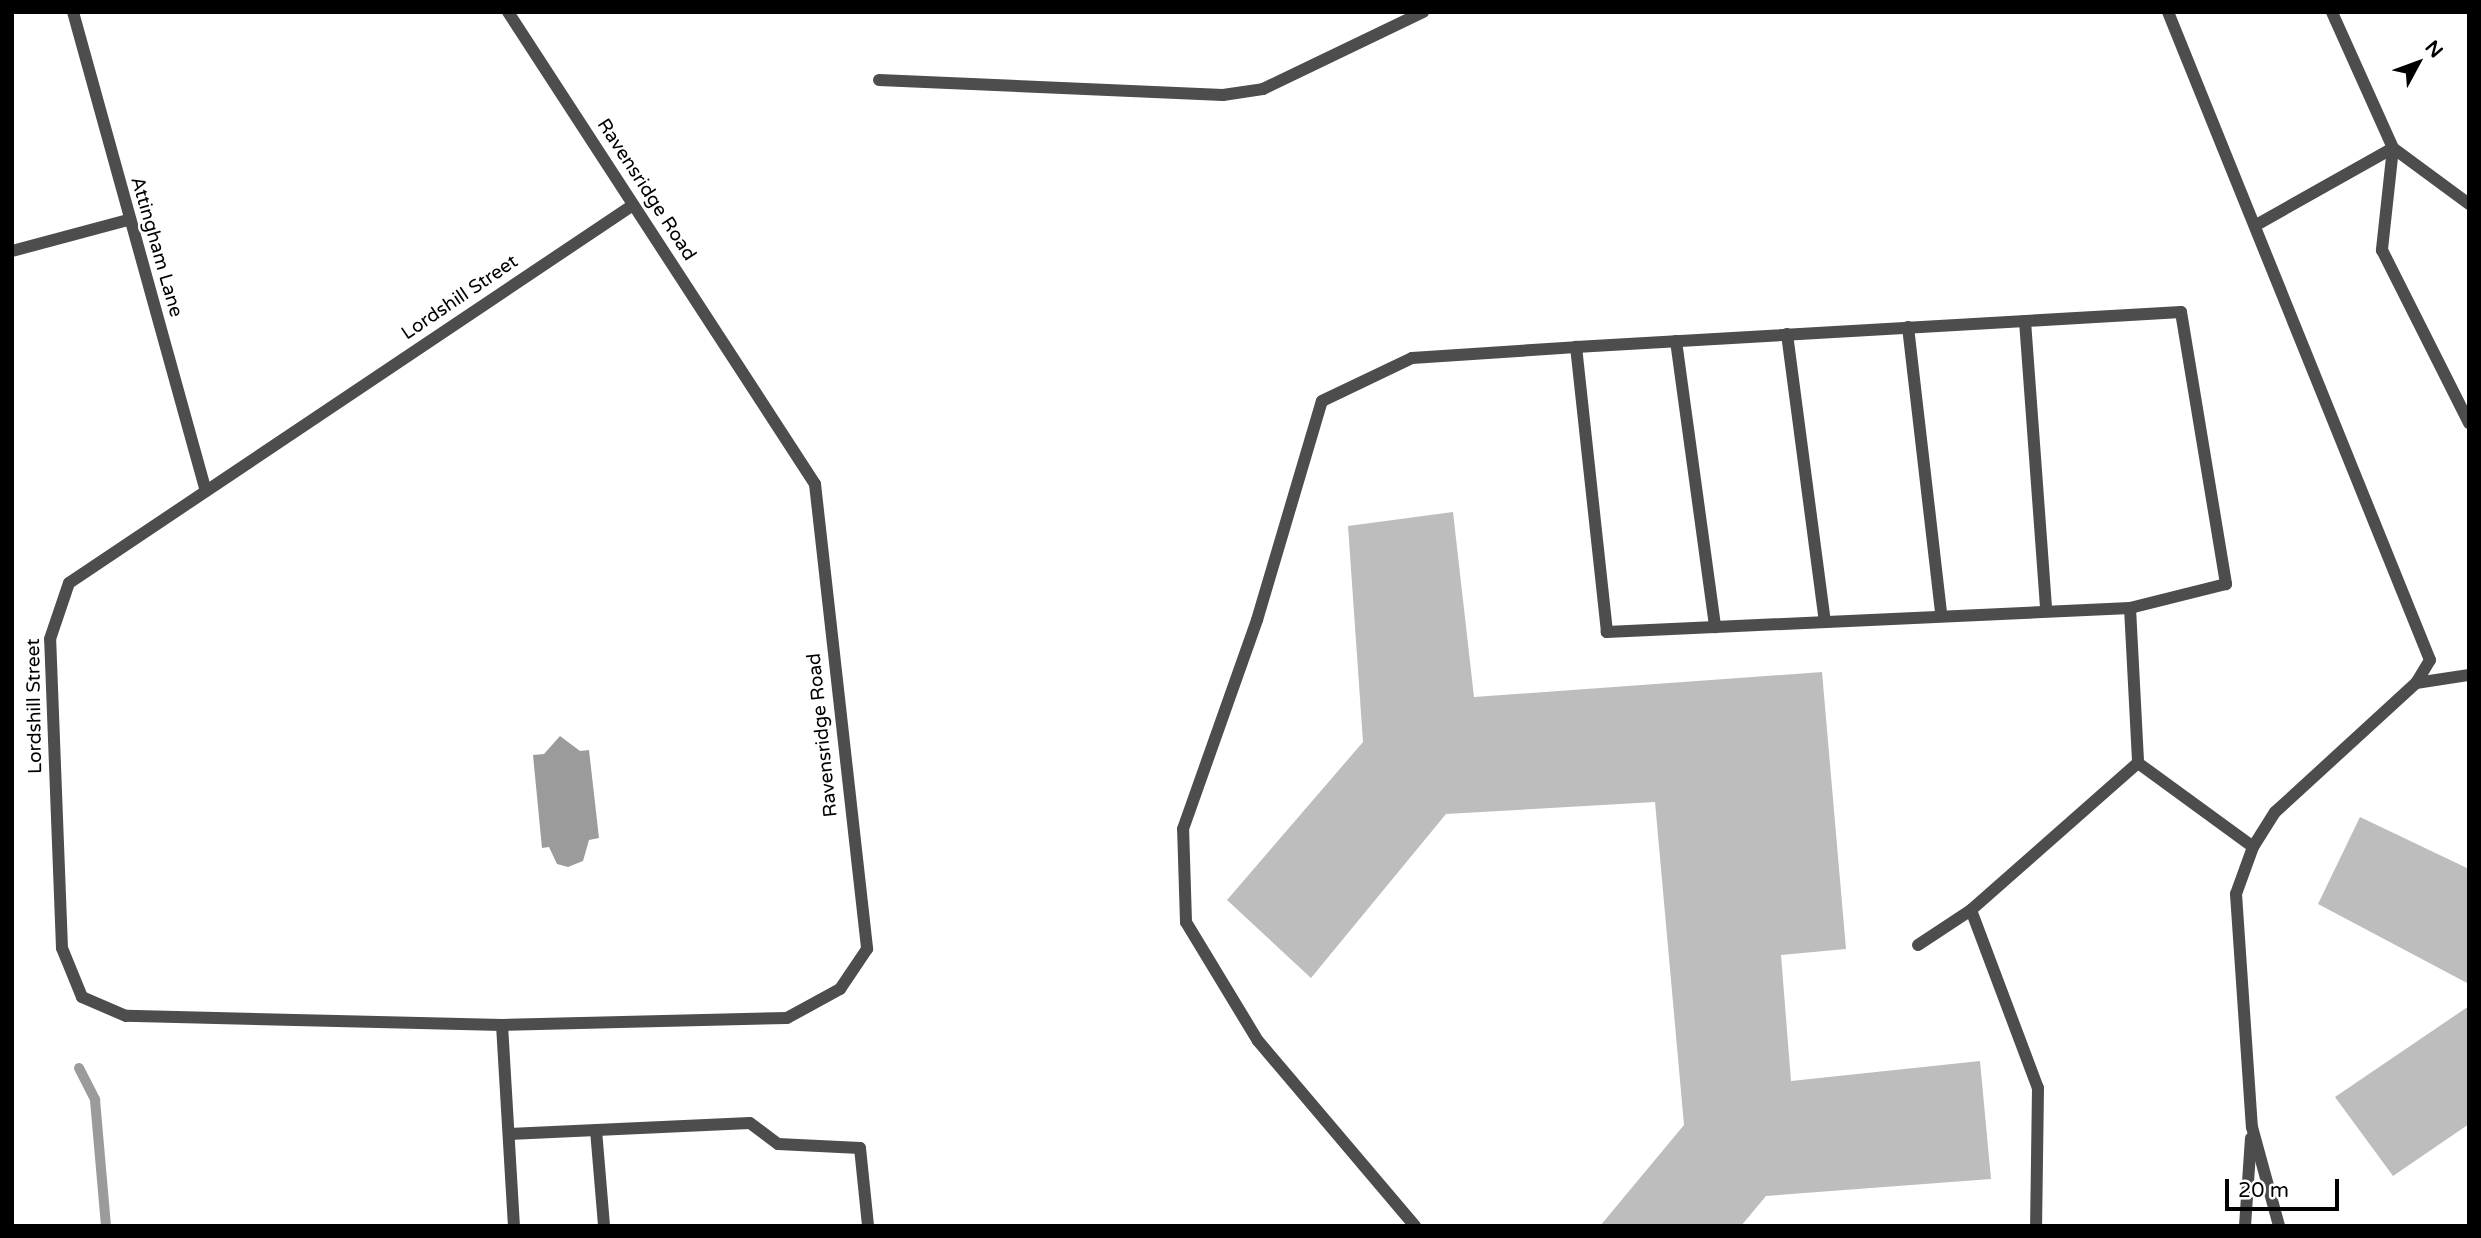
<!DOCTYPE html>
<style>
body{margin:0}
#map{position:relative;width:2481px;height:1238px;overflow:hidden;background:#fff;font-family:"Varela Round",sans-serif}
div>[style]{position:absolute}
.water>*{inset:0;background:#9b9b9b}
.stream>*{height:10px;margin:-5px;padding:0 5px;transform-origin:5px;border-radius:5px;background:#9b9b9b}
.building>*{inset:0;background:#bdbdbd}
.minor>*{height:12px;margin:-6px;padding:0 6px;transform-origin:6px;border-radius:6px;background:#4d4d4d}
span{translate:-50% -50%;white-space:nowrap;text-align:center;line-height:1.15;-webkit-text-stroke:5px #fff;paint-order:stroke}
.street-label{font-size:19px;color:#000}
.frame{position:absolute;inset:0;border:14px solid #000;pointer-events:none}
.north{position:absolute;left:2383px;top:28px;width:70px;height:70px;-webkit-text-stroke:5px #fff;paint-order:stroke;rotate:49deg;font-size:19px;font-weight:700;line-height:28px;text-align:center;color:#000}
.north::after{content:'';display:block;margin:auto;width:24px;height:32px;background:#000;clip-path:polygon(50% 0,100% 100%,50% 72%,0 100%)}
.scale{position:absolute;left:2225px;top:1179px;width:114px;height:32px;box-sizing:border-box;border:4px solid #000;border-top:0;padding-left:9px;font-size:21px;line-height:24px;white-space:nowrap;color:#000;-webkit-text-stroke:5px #fff;paint-order:stroke}
</style>
<div id="map">
<div class="water">
<i style="clip-path:polygon(560px 736px,580px 751px,589px 750px,599px 838px,589px 840px,583px 861px,568px 867px,557px 864px,549px 847px,542px 848px,533px 755px,544px 754px)"></i>
</div>
<div class="stream">
<i style="left:79px;top:1068px;width:36px;rotate:63deg"></i>
<i style="left:95px;top:1100px;width:126px;rotate:85deg"></i>
</div>
<div class="building">
<i style="clip-path:polygon(1453px 512px,1474px 697px,1822px 672px,1846px 949px,1781px 955px,1791px 1081px,1980px 1061px,1991px 1179px,1766px 1196px,1741px 1226px,1600px 1226px,1684px 1125px,1655px 802px,1446px 814px,1311px 978px,1227px 900px,1363px 742px,1348px 526px)"></i>
<i style="clip-path:polygon(2360px 817px,2469px 869px,2469px 984px,2318px 904px)"></i>
<i style="clip-path:polygon(2469px 1006px,2469px 1124px,2393px 1176px,2335px 1097px)"></i>
</div>
<div class="minor">
<i style="left:73px;top:12px;width:497px;rotate:74.5deg"></i>
<i style="left:508px;top:12px;width:563px;rotate:56.96deg"></i>
<i style="left:815px;top:484px;width:468px;rotate:83.6deg"></i>
<i style="left:867px;top:949px;width:48px;rotate:124deg"></i>
<i style="left:840px;top:989px;width:60px;rotate:151.3deg"></i>
<i style="left:787px;top:1018px;width:285px;rotate:178.6deg"></i>
<i style="left:502px;top:1025px;width:376px;rotate:-178.6deg"></i>
<i style="left:126px;top:1016px;width:48px;rotate:-156.6deg"></i>
<i style="left:82px;top:997px;width:53px;rotate:-112.2deg"></i>
<i style="left:62px;top:948px;width:309px;rotate:-92.2deg"></i>
<i style="left:50px;top:639px;width:59px;rotate:-71.3deg"></i>
<i style="left:69px;top:583px;width:679px;rotate:-33.83deg"></i>
<i style="left:2168px;top:12px;width:699px;rotate:67.99deg"></i>
<i style="left:2430px;top:660px;width:27px;rotate:121deg"></i>
<i style="left:2416px;top:683px;width:191px;rotate:137.5deg"></i>
<i style="left:2275px;top:812px;width:41px;rotate:122.2deg"></i>
<i style="left:2253px;top:847px;width:50px;rotate:109.9deg"></i>
<i style="left:2236px;top:894px;width:234px;rotate:86.1deg"></i>
<i style="left:2252px;top:1127px;width:103px;rotate:74.7deg"></i>
<i style="left:879px;top:80px;width:344px;rotate:2.5deg"></i>
<i style="left:1223px;top:95px;width:40px;rotate:-8.5deg"></i>
<i style="left:1263px;top:89px;width:178px;rotate:-25.7deg"></i>
<i style="left:2393px;top:148px;width:103px;rotate:96.2deg"></i>
<i style="left:2382px;top:250px;width:194px;rotate:63.3deg"></i>
<i style="left:2393px;top:148px;width:94px;rotate:36.4deg"></i>
<i style="left:2258px;top:224px;width:155px;rotate:-29.4deg"></i>
<i style="left:2393px;top:148px;width:149px;rotate:-114.2deg"></i>
<i style="left:12px;top:251px;width:120px;rotate:-15deg"></i>
<i style="left:2181px;top:312px;width:276px;rotate:80.6deg"></i>
<i style="left:2226px;top:584px;width:99px;rotate:166deg"></i>
<i style="left:2130px;top:608px;width:524px;rotate:177.37deg"></i>
<i style="left:1607px;top:632px;width:287px;rotate:-96.2deg"></i>
<i style="left:1576px;top:347px;width:606px;rotate:-3.31deg"></i>
<i style="left:2025px;top:321px;width:289px;rotate:85.8deg"></i>
<i style="left:1908px;top:327px;width:289px;rotate:83.4deg"></i>
<i style="left:1787px;top:334px;width:290px;rotate:82.5deg"></i>
<i style="left:1676px;top:341px;width:289px;rotate:82.2deg"></i>
<i style="left:2130px;top:608px;width:155px;rotate:87deg"></i>
<i style="left:2138px;top:763px;width:142px;rotate:36.1deg"></i>
<i style="left:2416px;top:683px;width:54px;rotate:-8.6deg"></i>
<i style="left:1971px;top:910px;width:190px;rotate:69.4deg"></i>
<i style="left:2038px;top:1088px;width:138px;rotate:90.8deg"></i>
<i style="left:1918px;top:945px;width:64px;rotate:-33.4deg"></i>
<i style="left:1971px;top:910px;width:222px;rotate:-41.4deg"></i>
<i style="left:502px;top:1025px;width:201px;rotate:86.6deg"></i>
<i style="left:596px;top:1130px;width:96px;rotate:85.2deg"></i>
<i style="left:509px;top:1134px;width:241px;rotate:-2.6deg"></i>
<i style="left:750px;top:1123px;width:35px;rotate:37deg"></i>
<i style="left:778px;top:1144px;width:82px;rotate:2.8deg"></i>
<i style="left:860px;top:1148px;width:78px;rotate:84.1deg"></i>
<i style="left:1415px;top:1226px;width:243px;rotate:-130.3deg"></i>
<i style="left:1258px;top:1041px;width:139px;rotate:-121.2deg"></i>
<i style="left:1186px;top:922px;width:93px;rotate:-91.8deg"></i>
<i style="left:1183px;top:829px;width:222px;rotate:-70.5deg"></i>
<i style="left:1257px;top:620px;width:228px;rotate:-73.5deg"></i>
<i style="left:1322px;top:401px;width:100px;rotate:-25.5deg"></i>
<i style="left:1412px;top:358px;width:164px;rotate:-3.8deg"></i>
<i style="left:2245px;top:1226px;width:88px;rotate:-86.1deg"></i>
</div>
<div class="street-label">
<span style="left:646px;top:190px;rotate:57deg">Ravensridge Road</span>
<span style="left:156px;top:247px;rotate:74deg">Attingham Lane</span>
<span style="left:460px;top:298px;rotate:-34deg">Lordshill Street</span>
<span style="left:35px;top:706px;rotate:-91deg">Lordshill Street</span>
<span style="left:823px;top:735px;rotate:-96deg">Ravensridge Road</span>
</div>
<div class="frame"></div>
<div class="north">N</div>
<div class="scale">20 m</div>
</div>
